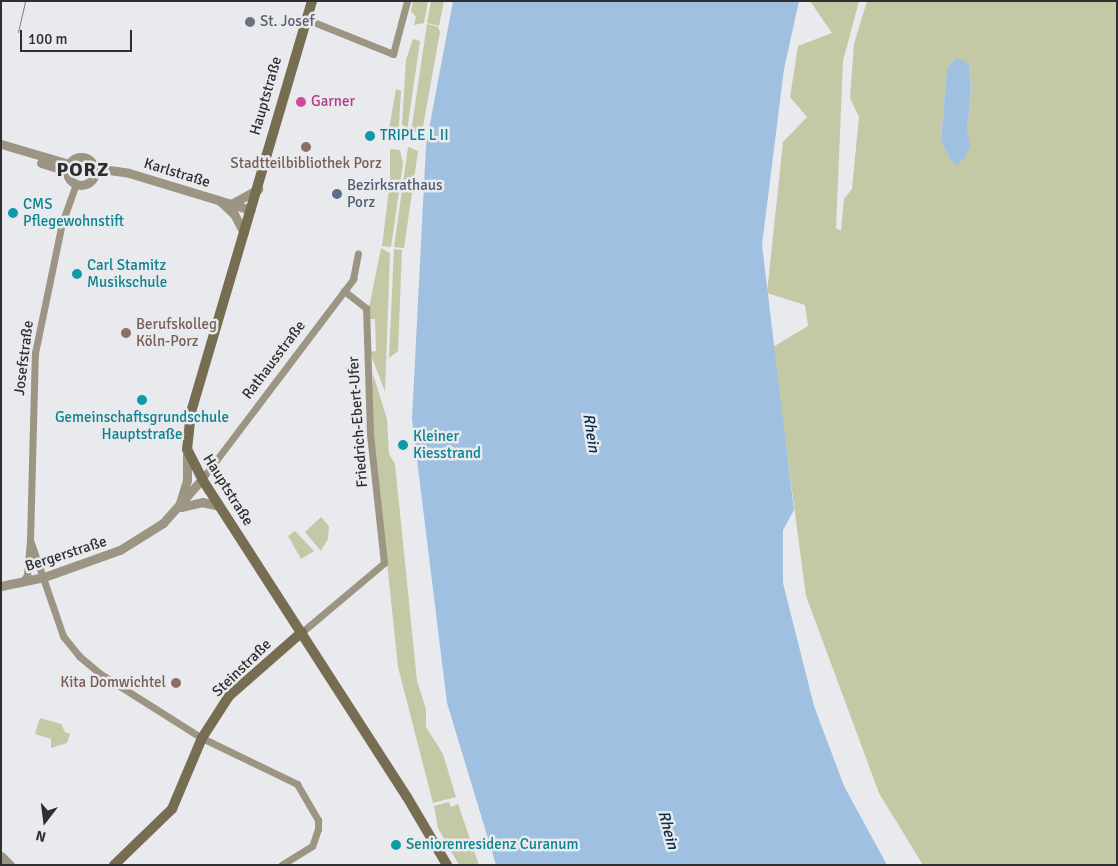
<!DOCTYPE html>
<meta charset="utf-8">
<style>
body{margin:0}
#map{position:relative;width:1118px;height:866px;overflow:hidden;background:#e8eaed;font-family:Signika,sans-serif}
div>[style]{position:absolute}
.green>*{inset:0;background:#c4c8a5}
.water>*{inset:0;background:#a0c0e1}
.minor>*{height:7px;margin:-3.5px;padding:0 3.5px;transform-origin:3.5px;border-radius:3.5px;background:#9c9584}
.tertiary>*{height:9px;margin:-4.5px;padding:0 4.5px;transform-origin:4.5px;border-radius:4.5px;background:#9c9584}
.tertiary>.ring{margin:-4.5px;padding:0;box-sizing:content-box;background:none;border:9px solid #9c9584;border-radius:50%}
.secondary>*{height:10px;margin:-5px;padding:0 5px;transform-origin:5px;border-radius:5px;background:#776d53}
.tram>*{height:1px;margin:-0.5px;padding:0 0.5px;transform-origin:0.5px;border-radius:0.5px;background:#7c7d7f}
.dots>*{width:14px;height:14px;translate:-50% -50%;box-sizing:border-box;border:2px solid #e8eaed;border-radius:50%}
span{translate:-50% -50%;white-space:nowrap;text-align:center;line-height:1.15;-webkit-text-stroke:5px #e8eaed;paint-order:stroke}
.worship-label{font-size:15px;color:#5b616d}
.left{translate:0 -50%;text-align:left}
.street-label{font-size:15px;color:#2e2f30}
.hotel-label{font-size:15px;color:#b23c85}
.culture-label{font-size:15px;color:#0d838f}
.education-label{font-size:15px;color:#785e54}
.right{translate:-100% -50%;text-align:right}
.service-label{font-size:15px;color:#4e5e75}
.water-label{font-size:16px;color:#082c4c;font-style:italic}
.district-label{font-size:20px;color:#2c2c2f;font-weight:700;letter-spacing:1px}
.frame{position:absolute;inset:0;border:2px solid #2e2f30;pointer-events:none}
.north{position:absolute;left:20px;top:796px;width:50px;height:50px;-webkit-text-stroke:4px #e8eaed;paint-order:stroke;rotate:195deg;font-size:14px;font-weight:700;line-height:20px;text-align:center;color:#2e2f30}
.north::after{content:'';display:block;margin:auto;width:18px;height:22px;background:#2e2f30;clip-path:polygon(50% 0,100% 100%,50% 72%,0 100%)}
.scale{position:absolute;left:20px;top:30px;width:112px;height:22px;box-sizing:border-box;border:2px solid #2e2f30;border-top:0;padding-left:6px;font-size:15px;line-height:18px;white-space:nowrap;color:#2e2f30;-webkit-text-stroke:4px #e8eaed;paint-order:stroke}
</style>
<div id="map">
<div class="green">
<i style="clip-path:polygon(413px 1px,428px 1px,424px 23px,414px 25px,416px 17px,411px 11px)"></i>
<i style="clip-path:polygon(431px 1px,444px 1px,439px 26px,427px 23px)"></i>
<i style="clip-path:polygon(evenodd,810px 1px,859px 1px,843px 61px,836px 228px,841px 231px,844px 199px,852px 189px,859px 117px,850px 98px,854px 44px,867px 1px,1117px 1px,1117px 865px,923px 865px,879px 793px,806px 596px,773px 347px,808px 326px,805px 305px,767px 293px,783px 142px,807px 117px,790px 97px,798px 46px,832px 33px,810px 1px,954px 59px,969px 64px,971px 88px,967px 131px,950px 159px,941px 141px,947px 69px,954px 59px)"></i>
<i style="clip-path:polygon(427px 24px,438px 27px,440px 32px,422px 132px,411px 132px)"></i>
<i style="clip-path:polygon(413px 39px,420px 41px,407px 131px,402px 124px,406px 60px)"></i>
<i style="clip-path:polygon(396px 89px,401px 91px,398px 140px,394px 140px,389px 129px)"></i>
<i style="clip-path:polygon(408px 147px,418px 151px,404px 248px,394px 247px)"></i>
<i style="clip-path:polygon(390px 149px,400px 150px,403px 164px,391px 247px,382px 246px,390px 181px)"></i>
<i style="clip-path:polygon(381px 248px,390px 253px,385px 392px,370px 352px,376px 351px,375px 319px,369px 319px,369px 308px)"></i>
<i style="clip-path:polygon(394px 249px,402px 250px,398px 351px,389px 358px)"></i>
<i style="clip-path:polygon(373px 374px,387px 419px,389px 454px,395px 464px,417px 681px,426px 709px,426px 727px,443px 754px,456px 797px,433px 803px,398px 667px,371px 409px)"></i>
<i style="clip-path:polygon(321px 517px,329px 526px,328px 539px,321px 551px,305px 532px)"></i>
<i style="clip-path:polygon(295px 531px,314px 551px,301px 559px,288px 536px)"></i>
<i style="clip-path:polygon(40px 718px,61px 724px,65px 732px,70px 734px,67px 743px,51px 748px,51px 739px,35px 734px)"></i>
<i style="clip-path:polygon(449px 802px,451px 807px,458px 804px,479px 865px,459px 865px,438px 828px,434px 806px)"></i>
</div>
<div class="water">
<i style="clip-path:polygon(453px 1px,799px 1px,784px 69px,762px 245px,794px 510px,783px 530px,783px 583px,814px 706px,844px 786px,887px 865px,496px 865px,447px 703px,412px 419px,426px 145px)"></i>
<i style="clip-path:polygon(954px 59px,960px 59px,969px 64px,971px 88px,967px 131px,970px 146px,964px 159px,957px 165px,950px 159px,941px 141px,947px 69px)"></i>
</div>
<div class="minor">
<i style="left:306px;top:19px;width:94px;rotate:21.9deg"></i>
<i style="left:393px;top:54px;width:55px;rotate:-75.2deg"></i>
<i style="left:202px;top:479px;width:251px;rotate:-52.9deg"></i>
<i style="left:353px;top:279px;width:26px;rotate:-79deg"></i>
<i style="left:30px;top:540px;width:102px;rotate:71deg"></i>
<i style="left:63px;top:636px;width:26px;rotate:51deg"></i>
<i style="left:79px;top:656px;width:26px;rotate:40deg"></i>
<i style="left:99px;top:673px;width:122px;rotate:32.3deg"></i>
<i style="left:202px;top:738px;width:106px;rotate:25.8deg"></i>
<i style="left:297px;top:784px;width:42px;rotate:59.7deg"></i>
<i style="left:318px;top:820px;width:9px;rotate:90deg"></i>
<i style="left:318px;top:829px;width:18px;rotate:109deg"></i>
<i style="left:312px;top:846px;width:36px;rotate:148deg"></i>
<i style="left:22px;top:582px;width:9px;rotate:-54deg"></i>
<i style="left:27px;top:575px;width:35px;rotate:-85deg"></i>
<i style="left:30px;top:540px;width:187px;rotate:-88.5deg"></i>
<i style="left:35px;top:353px;width:133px;rotate:-78.3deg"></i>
<i style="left:62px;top:223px;width:41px;rotate:-70.3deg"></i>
<i style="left:302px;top:632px;width:107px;rotate:-40.1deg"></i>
<i style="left:384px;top:563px;width:130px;rotate:-96.2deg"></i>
<i style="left:370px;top:434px;width:126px;rotate:-91.8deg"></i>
<i style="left:366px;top:308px;width:28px;rotate:-142deg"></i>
</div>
<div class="tertiary">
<i style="left:1px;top:144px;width:71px;rotate:16.4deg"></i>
<i class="ring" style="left:67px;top:157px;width:19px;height:19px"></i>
<i style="left:41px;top:163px;width:27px;rotate:17deg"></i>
<i style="left:95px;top:168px;width:34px;rotate:8deg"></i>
<i style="left:129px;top:173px;width:127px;rotate:16.9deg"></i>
<i style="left:221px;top:202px;width:18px;rotate:43deg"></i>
<i style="left:234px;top:214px;width:21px;rotate:62deg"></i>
<i style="left:233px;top:203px;width:29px;rotate:-29deg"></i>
<i style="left:180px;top:503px;width:24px;rotate:-73deg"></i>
<i style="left:187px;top:480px;width:30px;rotate:-90deg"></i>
<i style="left:181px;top:507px;width:22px;rotate:-13deg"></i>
<i style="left:202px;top:502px;width:17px;rotate:13deg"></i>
<i style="left:1px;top:586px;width:44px;rotate:-11.8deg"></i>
<i style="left:44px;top:577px;width:81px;rotate:-19.6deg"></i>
<i style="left:120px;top:550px;width:51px;rotate:-32.1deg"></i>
<i style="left:163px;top:523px;width:59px;rotate:-48.4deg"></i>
<i style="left:1px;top:856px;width:13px;rotate:45deg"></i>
</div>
<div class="secondary">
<i style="left:312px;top:1px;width:428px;rotate:106.4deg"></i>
<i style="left:191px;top:412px;width:37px;rotate:96deg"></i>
<i style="left:187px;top:449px;width:34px;rotate:63deg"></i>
<i style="left:202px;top:479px;width:378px;rotate:57.2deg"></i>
<i style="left:407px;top:797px;width:79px;rotate:59.5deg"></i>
<i style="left:114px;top:865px;width:81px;rotate:-44deg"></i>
<i style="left:172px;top:809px;width:77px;rotate:-67.1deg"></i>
<i style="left:202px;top:738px;width:50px;rotate:-57.3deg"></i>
<i style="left:229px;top:696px;width:97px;rotate:-41.2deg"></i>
</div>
<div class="tram">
<i style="left:18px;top:32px;width:32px;rotate:-77deg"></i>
</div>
<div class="dots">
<i style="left:250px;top:22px;background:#6b7280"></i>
<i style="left:301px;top:102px;background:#d1479c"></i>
<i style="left:370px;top:136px;background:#0f9aa8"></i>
<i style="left:306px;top:147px;background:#8d6e63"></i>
<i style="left:337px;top:194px;background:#5c6f8a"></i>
<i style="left:13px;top:213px;background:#0f9aa8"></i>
<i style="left:77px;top:274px;background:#0f9aa8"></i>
<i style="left:126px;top:333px;background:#8d6e63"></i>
<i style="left:142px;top:400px;background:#0f9aa8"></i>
<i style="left:403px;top:445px;background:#0f9aa8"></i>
<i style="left:176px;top:683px;background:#8d6e63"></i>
<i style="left:396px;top:845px;background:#0f9aa8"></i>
</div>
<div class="worship-label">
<span class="left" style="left:260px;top:22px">St. Josef</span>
</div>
<div class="street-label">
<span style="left:266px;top:96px;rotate:-74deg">Hauptstraße</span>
<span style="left:177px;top:173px;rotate:17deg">Karlstraße</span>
<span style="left:24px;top:358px;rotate:-83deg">Josefstraße</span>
<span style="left:274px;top:360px;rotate:-53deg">Rathausstraße</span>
<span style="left:358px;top:422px;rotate:-94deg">Friedrich-Ebert-Ufer</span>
<span style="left:228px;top:490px;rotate:58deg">Hauptstraße</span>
<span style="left:66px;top:554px;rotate:-18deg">Bergerstraße</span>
<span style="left:242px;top:668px;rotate:-44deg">Steinstraße</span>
</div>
<div class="hotel-label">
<span class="left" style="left:311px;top:102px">Garner</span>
</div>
<div class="culture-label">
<span class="left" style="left:380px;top:136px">TRIPLE L II</span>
<span class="left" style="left:23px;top:213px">CMS<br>Pflegewohnstift</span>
<span class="left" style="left:87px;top:274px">Carl Stamitz<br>Musikschule</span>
<span style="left:142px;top:426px">Gemeinschaftsgrundschule<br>Hauptstraße</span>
<span class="left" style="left:413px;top:445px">Kleiner<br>Kiesstrand</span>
<span class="left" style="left:406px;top:845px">Seniorenresidenz Curanum</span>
</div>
<div class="education-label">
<span style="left:306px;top:164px">Stadtteilbibliothek Porz</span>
<span class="left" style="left:136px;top:333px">Berufskolleg<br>Köln-Porz</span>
<span class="right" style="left:166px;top:683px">Kita Domwichtel</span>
</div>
<div class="service-label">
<span class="left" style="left:347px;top:194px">Bezirksrathaus<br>Porz</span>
</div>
<div class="water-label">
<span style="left:591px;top:433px;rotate:81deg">Rhein</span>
<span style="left:668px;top:830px;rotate:75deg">Rhein</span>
</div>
<div class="district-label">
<span style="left:83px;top:169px">PORZ</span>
</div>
<div class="frame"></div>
<div class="north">N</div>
<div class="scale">100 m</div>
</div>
